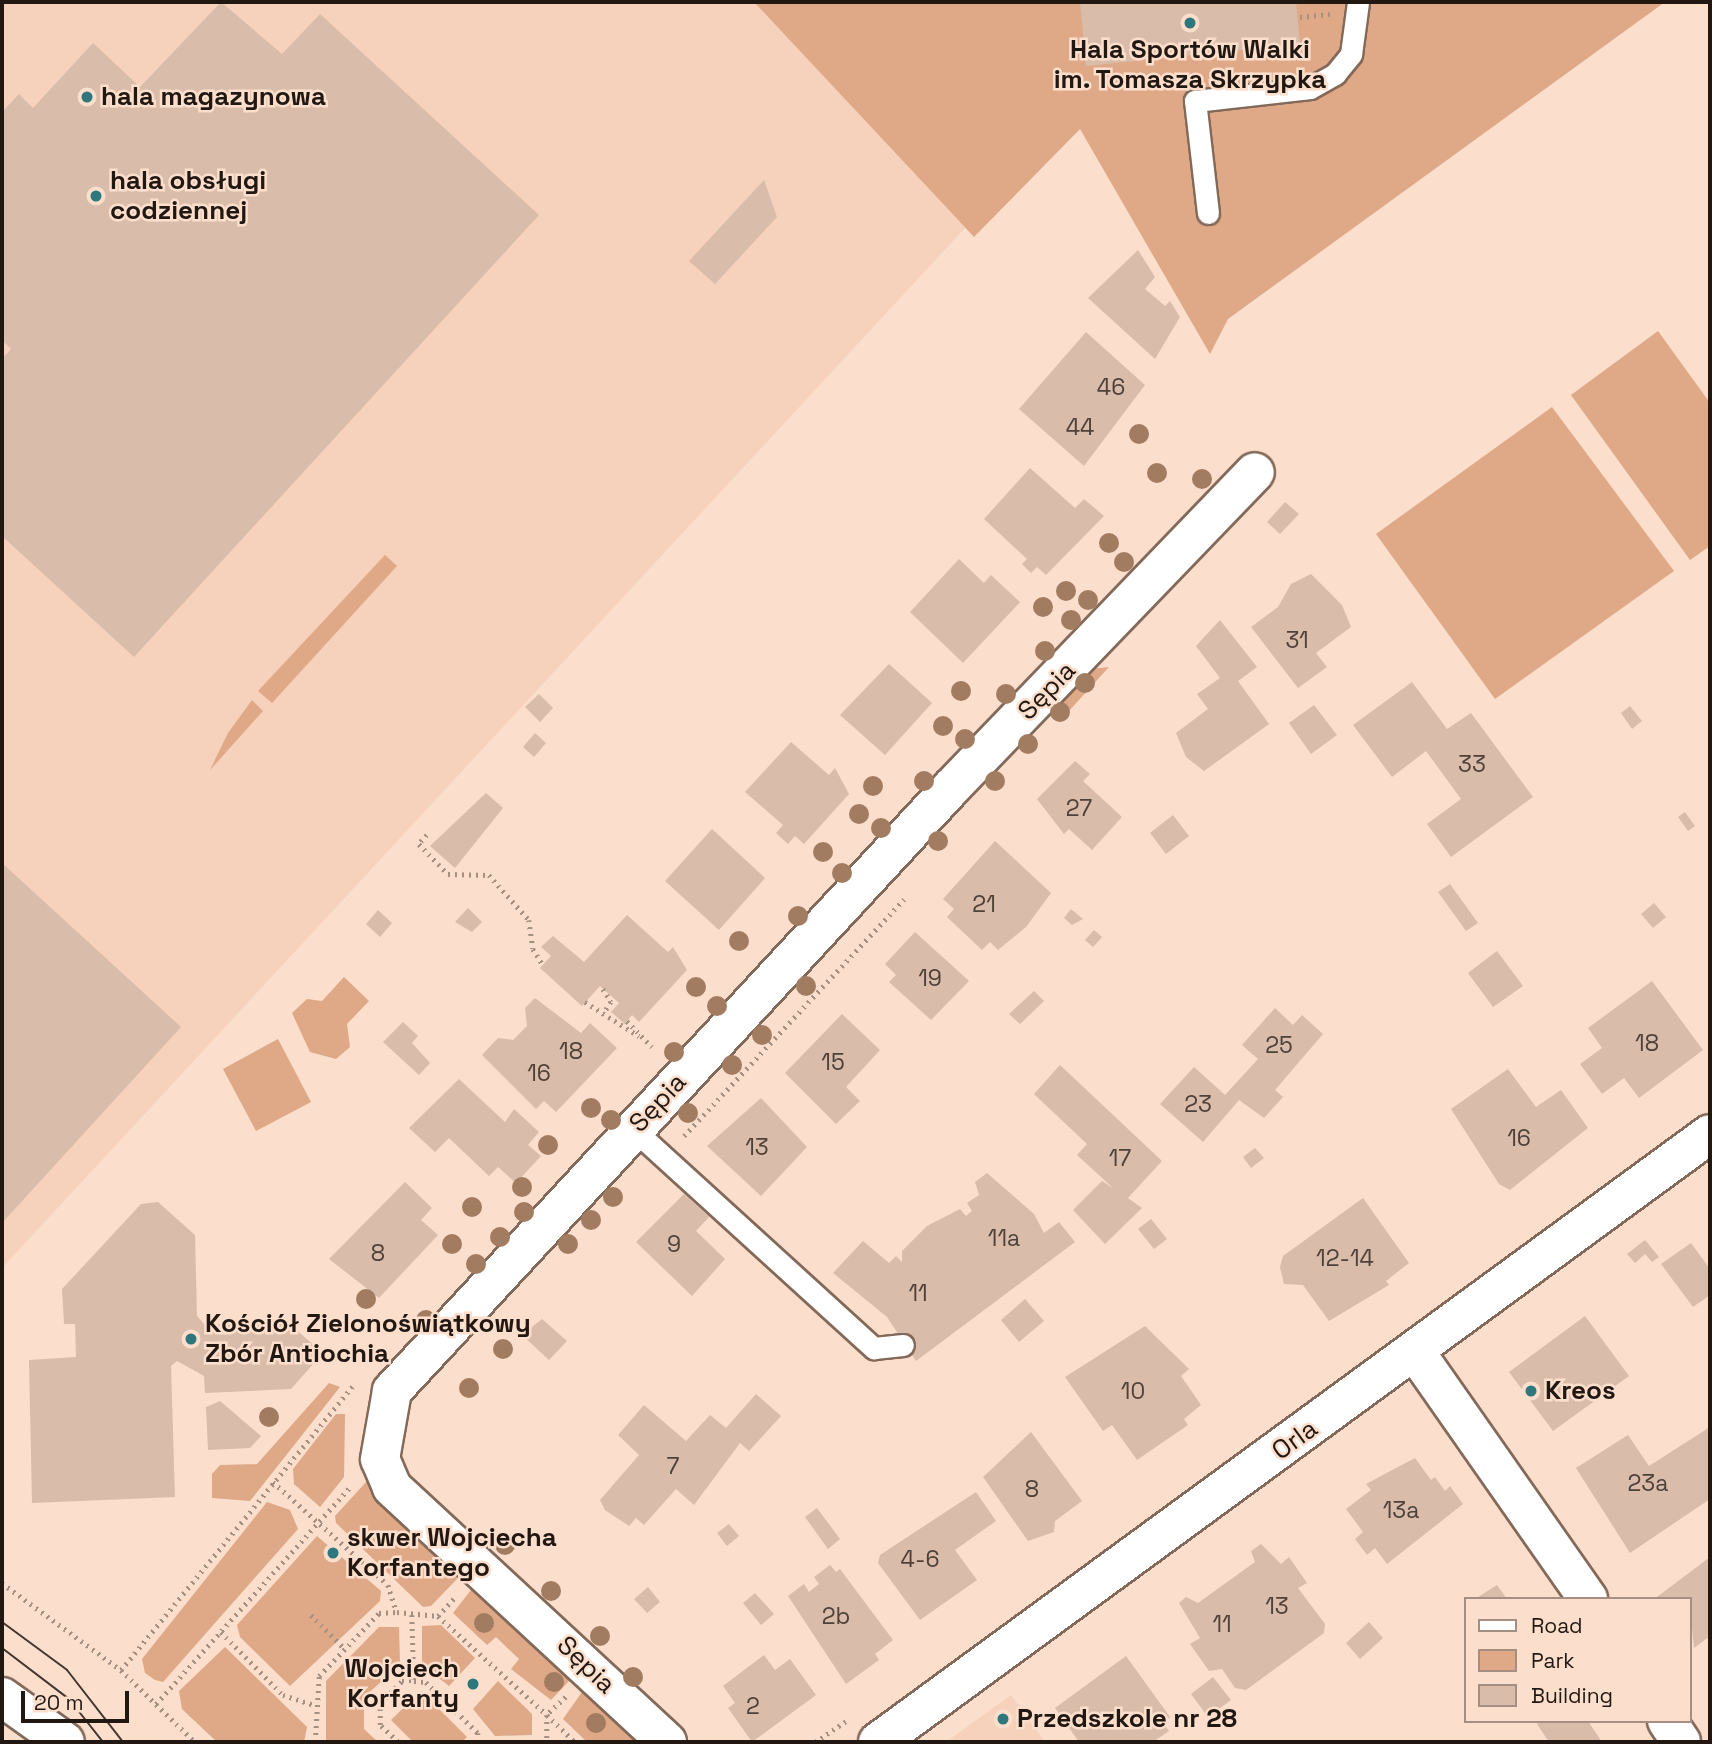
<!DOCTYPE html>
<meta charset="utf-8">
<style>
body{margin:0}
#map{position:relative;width:1712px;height:1744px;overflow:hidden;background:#fcdecc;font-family:"Space Grotesk",sans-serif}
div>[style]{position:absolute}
.built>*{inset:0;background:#f6d1bb}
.green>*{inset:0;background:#dfa886}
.building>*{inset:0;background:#d9bcaa}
.path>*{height:4.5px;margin-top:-2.25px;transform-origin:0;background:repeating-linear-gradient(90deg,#a69082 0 2px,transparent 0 7px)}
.roads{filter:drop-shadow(2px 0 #836959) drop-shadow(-2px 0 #836959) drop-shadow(0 2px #836959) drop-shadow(0 -2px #836959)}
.service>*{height:21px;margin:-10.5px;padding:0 10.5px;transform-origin:10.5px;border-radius:10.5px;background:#fff}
.minor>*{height:38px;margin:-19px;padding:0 19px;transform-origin:19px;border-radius:19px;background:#fff}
.primary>*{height:38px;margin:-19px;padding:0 19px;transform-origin:19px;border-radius:19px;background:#fff}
.tram>*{height:2px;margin:-1px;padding:0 1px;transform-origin:1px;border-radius:1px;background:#43362e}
.trees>*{width:20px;height:20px;margin:-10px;border-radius:50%;background:#a27c61}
.dots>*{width:19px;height:19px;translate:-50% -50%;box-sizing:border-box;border:4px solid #fcdecc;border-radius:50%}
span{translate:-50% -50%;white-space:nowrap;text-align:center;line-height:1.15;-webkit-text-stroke:5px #fcdecc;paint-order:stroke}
.number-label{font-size:23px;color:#504138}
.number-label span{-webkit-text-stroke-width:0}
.poi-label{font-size:26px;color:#221812;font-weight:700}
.left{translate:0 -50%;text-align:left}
.right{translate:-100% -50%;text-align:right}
.street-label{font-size:26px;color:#221812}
.frame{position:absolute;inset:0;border:4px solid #221812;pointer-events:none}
.legend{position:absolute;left:1464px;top:1597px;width:228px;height:126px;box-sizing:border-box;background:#fcdecc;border:2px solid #a58f82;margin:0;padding:9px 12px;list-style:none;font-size:21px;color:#221812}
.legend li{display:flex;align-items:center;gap:14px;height:35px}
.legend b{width:35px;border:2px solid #a58f82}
.scale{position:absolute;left:21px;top:1691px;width:108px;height:32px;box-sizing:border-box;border:4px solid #221812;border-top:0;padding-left:9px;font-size:21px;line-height:24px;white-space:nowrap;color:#221812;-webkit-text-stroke:5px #fcdecc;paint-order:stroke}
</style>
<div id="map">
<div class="built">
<i style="clip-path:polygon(2px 2px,754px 2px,965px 228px,2px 1268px)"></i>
<i style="clip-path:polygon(1011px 1695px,1045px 1742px,946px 1742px)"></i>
</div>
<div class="green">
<i style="clip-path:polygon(754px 2px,1665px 2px,1228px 319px,1210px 354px,1080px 129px,974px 237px)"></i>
<i style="clip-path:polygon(1658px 331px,1710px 403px,1710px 546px,1690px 560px,1571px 395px)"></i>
<i style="clip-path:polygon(1552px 407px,1674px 571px,1495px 699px,1376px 534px)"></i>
<i style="clip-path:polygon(385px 555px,397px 566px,272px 703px,258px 691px)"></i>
<i style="clip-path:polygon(1109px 667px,1059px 722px,1052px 709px,1090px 669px)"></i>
<i style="clip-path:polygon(252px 700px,263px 711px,210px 770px,228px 733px)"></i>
<i style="clip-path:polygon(344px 977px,369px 1001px,347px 1024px,350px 1047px,336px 1059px,310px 1052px,292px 1013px,307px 999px,322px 1001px)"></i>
<i style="clip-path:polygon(278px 1039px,311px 1102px,256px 1131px,223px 1069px)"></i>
<i style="clip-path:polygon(329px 1383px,340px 1387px,250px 1501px,212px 1498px,212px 1474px,220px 1465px,257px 1464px)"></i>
<i style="clip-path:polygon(336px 1414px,345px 1414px,344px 1477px,320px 1507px,294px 1484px,293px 1469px)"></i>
<i style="clip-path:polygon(367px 1481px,456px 1571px,457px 1579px,431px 1606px,423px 1607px,336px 1523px,335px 1516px)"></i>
<i style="clip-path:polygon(267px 1502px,290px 1510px,298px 1529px,163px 1682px,155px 1680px,145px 1673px,142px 1659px)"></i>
<i style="clip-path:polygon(317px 1536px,381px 1591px,380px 1601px,290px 1686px,240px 1637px,237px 1625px)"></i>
<i style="clip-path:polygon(471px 1590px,480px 1591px,568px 1673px,569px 1681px,551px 1700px,511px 1669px,519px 1659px,496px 1637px,487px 1645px,453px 1613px)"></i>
<i style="clip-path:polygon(441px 1625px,475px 1658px,449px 1686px,422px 1665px,422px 1626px)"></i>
<i style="clip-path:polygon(379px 1627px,399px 1627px,400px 1665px,364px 1697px,364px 1729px,378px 1742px,326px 1742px,326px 1681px)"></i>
<i style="clip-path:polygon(225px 1647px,307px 1727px,304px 1742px,217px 1742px,182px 1709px,179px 1691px)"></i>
<i style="clip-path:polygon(498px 1681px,532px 1714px,532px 1735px,495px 1736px,473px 1709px)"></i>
<i style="clip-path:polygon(421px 1691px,467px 1737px,462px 1742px,413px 1742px,391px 1720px)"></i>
<i style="clip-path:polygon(582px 1692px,588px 1692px,647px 1742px,587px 1742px,563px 1719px)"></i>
</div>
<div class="building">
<i style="clip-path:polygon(221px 2px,282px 54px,320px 14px,539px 215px,134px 657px,2px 536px,2px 359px,11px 349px,2px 340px,2px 112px,19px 94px,33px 108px,93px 43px,140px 87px)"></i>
<i style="clip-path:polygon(1080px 2px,1296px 2px,1300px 44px,1086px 66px)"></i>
<i style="clip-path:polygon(764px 180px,777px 217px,715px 284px,689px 261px)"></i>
<i style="clip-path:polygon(1138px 250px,1155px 277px,1145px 289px,1165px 306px,1170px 301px,1180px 317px,1155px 359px,1088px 298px)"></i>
<i style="clip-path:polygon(1086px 332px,1145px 385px,1084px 466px,1019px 409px)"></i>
<i style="clip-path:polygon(1030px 468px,1075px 508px,1084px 499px,1104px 516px,1046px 575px,1037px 567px,1031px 573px,1022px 564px,1027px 559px,984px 519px)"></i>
<i style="clip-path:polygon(1285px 502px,1299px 514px,1280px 534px,1267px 522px)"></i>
<i style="clip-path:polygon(959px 559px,984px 583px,991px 575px,1020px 602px,963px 663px,910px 612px)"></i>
<i style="clip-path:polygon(1311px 574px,1342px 605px,1351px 627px,1316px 653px,1327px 667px,1298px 688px,1251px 627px,1278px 607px,1291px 584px)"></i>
<i style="clip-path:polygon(1220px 620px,1257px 667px,1238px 681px,1269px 724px,1204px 771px,1186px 757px,1176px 733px,1208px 709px,1197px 694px,1220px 678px,1196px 646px)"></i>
<i style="clip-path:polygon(889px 664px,932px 703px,885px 755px,840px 715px)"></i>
<i style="clip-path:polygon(1412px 682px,1447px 729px,1471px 713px,1533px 797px,1451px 857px,1427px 824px,1461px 799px,1426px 751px,1392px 777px,1353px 725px)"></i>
<i style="clip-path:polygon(539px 694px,553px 708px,540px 722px,525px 707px)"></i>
<i style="clip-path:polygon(1314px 705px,1337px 735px,1311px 754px,1289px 723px)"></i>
<i style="clip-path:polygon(1630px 706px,1642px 721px,1632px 729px,1621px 713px)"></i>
<i style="clip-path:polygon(535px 733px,546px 743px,534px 757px,523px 747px)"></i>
<i style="clip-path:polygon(791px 742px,829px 775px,835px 768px,849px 794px,804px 844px,795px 836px,788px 844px,776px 833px,783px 825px,745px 792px)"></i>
<i style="clip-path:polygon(1075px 761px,1090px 774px,1083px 781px,1122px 817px,1092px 850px,1069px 829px,1064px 834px,1037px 799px)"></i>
<i style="clip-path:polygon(486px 793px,503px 808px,455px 868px,430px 846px)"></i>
<i style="clip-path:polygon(1685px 812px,1695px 826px,1688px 831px,1678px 817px)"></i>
<i style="clip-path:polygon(1173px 815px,1189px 836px,1166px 854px,1150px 833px)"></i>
<i style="clip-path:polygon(712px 829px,765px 878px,719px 930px,665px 881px)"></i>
<i style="clip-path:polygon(995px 841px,1051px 893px,1026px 927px,998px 950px,990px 942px,982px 950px,947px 917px,954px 909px,943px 899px)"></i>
<i style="clip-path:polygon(2px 863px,181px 1027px,2px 1223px)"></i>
<i style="clip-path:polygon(1450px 884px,1478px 923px,1466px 931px,1438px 892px)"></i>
<i style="clip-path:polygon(1654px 903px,1666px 917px,1653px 928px,1641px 914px)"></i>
<i style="clip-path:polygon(468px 908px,482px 922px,472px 932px,455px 922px)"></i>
<i style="clip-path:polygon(1071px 909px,1083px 919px,1072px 925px,1064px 918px)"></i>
<i style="clip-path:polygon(378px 910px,392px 923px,380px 937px,366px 924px)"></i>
<i style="clip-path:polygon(627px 915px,668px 952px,673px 947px,687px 970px,639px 1022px,632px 1015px,625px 1024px,611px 1012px,619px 1003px,600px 986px,582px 1006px,540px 968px,551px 956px,541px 947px,553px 936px,584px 962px)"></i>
<i style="clip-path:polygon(1094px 930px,1102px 937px,1093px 947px,1085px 940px)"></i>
<i style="clip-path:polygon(915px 932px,969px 981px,931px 1020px,889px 982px,896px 975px,885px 964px)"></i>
<i style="clip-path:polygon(1497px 951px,1523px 986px,1493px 1007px,1468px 973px)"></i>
<i style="clip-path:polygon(1652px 981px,1703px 1050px,1639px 1098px,1624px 1078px,1602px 1094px,1580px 1064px,1602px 1048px,1588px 1028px)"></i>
<i style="clip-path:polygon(1034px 991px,1044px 1001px,1020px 1024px,1009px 1014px)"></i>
<i style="clip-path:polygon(535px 998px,581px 1033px,590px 1023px,617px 1048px,556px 1112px,544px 1101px,536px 1109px,482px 1055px,498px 1038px,513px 1040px,527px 1026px,525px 1008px)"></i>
<i style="clip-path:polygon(1275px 1008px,1293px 1025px,1302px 1015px,1323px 1034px,1275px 1090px,1283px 1097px,1264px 1118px,1239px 1100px,1203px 1142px,1160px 1104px,1194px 1067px,1225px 1095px,1258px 1059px,1242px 1045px)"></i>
<i style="clip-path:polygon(842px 1014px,880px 1050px,846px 1087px,860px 1101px,836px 1124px,785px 1073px)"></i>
<i style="clip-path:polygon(403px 1022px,418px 1036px,412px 1043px,430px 1063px,419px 1075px,383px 1042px)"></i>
<i style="clip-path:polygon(1060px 1065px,1162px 1161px,1128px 1198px,1142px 1208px,1105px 1244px,1073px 1210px,1102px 1181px,1113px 1188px,1077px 1155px,1087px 1144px,1034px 1094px)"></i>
<i style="clip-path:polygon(1508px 1069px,1536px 1107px,1561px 1090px,1588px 1128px,1510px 1190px,1499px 1184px,1451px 1109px)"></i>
<i style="clip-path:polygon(459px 1079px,505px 1122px,514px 1109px,539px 1132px,528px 1145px,541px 1156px,516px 1183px,498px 1167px,489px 1176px,449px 1138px,435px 1152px,409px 1128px)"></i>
<i style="clip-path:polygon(761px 1098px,807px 1147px,761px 1196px,707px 1146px)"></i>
<i style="clip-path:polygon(1255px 1148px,1264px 1158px,1251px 1168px,1243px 1157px)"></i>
<i style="clip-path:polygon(987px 1173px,1034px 1214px,1044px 1233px,1059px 1222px,1075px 1242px,916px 1361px,887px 1317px,833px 1273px,863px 1241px,889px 1263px,896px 1256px,902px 1262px,902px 1251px,927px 1226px,960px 1209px,966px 1216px,972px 1211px,967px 1203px,979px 1195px,975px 1182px)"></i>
<i style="clip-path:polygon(405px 1182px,432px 1208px,421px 1220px,438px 1235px,379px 1298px,329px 1259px)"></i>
<i style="clip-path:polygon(684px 1194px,709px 1217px,696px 1231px,725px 1259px,692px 1296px,636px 1242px)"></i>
<i style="clip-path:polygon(1363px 1198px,1409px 1263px,1386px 1281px,1389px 1285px,1329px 1321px,1303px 1285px,1284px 1284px,1280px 1267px,1283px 1256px)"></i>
<i style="clip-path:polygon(158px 1202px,195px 1235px,197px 1316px,205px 1325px,286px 1321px,323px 1353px,291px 1389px,205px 1393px,204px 1376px,177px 1361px,171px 1366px,175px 1497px,32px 1503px,29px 1360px,76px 1357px,75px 1324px,64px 1324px,62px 1289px,141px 1204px)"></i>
<i style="clip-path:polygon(1151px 1219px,1167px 1239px,1154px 1249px,1138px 1229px)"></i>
<i style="clip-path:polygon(1645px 1240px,1659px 1257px,1652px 1262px,1645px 1254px,1635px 1263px,1627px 1254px)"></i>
<i style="clip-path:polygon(1691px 1243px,1710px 1269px,1710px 1295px,1693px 1307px,1661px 1264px)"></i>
<i style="clip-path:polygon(1025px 1299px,1044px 1321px,1019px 1342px,1001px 1320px)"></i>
<i style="clip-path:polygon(1585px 1316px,1629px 1376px,1553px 1431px,1509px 1372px)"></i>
<i style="clip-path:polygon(542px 1319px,567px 1341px,549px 1360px,522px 1335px)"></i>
<i style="clip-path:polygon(1145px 1326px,1189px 1369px,1181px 1376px,1201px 1405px,1184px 1419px,1188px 1425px,1137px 1460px,1112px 1425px,1103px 1431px,1065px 1377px)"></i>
<i style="clip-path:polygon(756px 1394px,781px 1416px,749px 1451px,740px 1443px,694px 1505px,676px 1489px,644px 1525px,636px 1518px,629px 1526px,605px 1510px,600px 1500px,639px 1455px,618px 1435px,644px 1405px,686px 1441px,710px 1415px,726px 1428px)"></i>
<i style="clip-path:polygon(220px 1401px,261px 1436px,250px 1448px,208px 1450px,206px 1407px)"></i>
<i style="clip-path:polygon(1710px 1427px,1710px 1499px,1630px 1553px,1576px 1468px,1628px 1435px,1649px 1466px)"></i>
<i style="clip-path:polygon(1031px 1432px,1082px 1501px,1055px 1521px,1054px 1532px,1028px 1541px,983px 1477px)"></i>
<i style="clip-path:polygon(1415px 1458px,1431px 1480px,1435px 1477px,1445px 1491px,1450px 1486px,1463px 1504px,1387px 1564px,1375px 1548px,1367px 1555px,1355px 1539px,1363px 1532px,1346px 1509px,1371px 1490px,1366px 1484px)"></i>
<i style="clip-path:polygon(976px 1492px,996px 1521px,955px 1550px,977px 1580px,920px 1620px,878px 1563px,880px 1555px)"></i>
<i style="clip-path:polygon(817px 1508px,840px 1539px,828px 1549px,805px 1517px)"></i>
<i style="clip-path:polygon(729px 1524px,739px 1536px,727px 1546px,717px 1533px)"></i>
<i style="clip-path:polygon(1261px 1544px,1281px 1564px,1289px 1557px,1307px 1583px,1298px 1588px,1325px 1624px,1324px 1633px,1246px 1690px,1235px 1688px,1222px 1669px,1209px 1671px,1190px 1644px,1200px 1638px,1179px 1603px,1186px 1597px,1198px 1603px,1255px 1562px,1251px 1551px)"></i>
<i style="clip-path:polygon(1710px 1557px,1710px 1636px,1694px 1648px,1689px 1599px,1657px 1597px)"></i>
<i style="clip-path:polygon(830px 1565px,836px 1572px,840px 1569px,893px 1640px,875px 1654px,879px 1660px,846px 1684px,788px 1596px,804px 1584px,809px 1592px,819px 1584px,814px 1577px)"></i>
<i style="clip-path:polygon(1497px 1585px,1507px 1599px,1475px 1599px)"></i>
<i style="clip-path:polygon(648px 1587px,660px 1602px,647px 1613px,634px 1599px)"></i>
<i style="clip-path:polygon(755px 1593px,774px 1614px,761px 1625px,743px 1603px)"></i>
<i style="clip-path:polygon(1369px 1622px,1383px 1638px,1360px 1659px,1346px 1643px)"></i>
<i style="clip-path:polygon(764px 1655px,775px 1670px,790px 1659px,816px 1695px,752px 1742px,728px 1708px,735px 1703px,723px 1686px)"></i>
<i style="clip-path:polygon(1126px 1656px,1170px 1717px,1163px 1723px,1169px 1731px,1153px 1742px,1079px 1742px,1055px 1708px)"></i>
<i style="clip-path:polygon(1213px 1677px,1231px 1700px,1208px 1717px,1191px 1694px)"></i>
<i style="clip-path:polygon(1542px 1721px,1588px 1721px,1602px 1742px,1549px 1742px,1537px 1724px)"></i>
</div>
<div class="path">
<i style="left:1300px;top:17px;width:30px;rotate:-6deg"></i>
<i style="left:427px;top:835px;width:12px;rotate:132deg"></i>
<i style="left:419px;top:844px;width:42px;rotate:46deg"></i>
<i style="left:448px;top:874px;width:41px;rotate:1.4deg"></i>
<i style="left:489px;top:875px;width:60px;rotate:48.4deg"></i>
<i style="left:529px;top:920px;width:29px;rotate:82deg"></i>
<i style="left:533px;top:949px;width:19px;rotate:58deg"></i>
<i style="left:603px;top:989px;width:15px;rotate:58deg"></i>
<i style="left:611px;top:1002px;width:13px;rotate:122deg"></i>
<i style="left:585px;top:1002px;width:64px;rotate:32.2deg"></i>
<i style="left:627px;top:1021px;width:36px;rotate:46deg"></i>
<i style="left:684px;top:1136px;width:323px;rotate:-47.1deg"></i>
<i style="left:273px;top:1482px;width:154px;rotate:41.8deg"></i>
<i style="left:388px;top:1585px;width:28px;rotate:72deg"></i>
<i style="left:2px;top:1583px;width:147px;rotate:36.2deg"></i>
<i style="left:121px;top:1670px;width:103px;rotate:44.2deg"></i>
<i style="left:311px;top:1615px;width:48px;rotate:45deg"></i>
<i style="left:412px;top:1615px;width:66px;rotate:88.3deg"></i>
<i style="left:438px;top:1616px;width:27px;rotate:-48deg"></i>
<i style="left:221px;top:1632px;width:88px;rotate:45.5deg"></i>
<i style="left:283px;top:1695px;width:33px;rotate:18deg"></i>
<i style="left:121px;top:1670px;width:367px;rotate:-50.8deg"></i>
<i style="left:566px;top:1697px;width:26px;rotate:137deg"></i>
<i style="left:547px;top:1715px;width:39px;rotate:44deg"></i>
<i style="left:156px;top:1704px;width:292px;rotate:-48.2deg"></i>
<i style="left:315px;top:1742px;width:66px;rotate:-86.5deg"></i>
<i style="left:319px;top:1676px;width:87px;rotate:-46.4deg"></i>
<i style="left:379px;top:1613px;width:18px;rotate:-3deg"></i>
<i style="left:397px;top:1612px;width:41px;rotate:5.6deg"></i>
<i style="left:438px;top:1616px;width:147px;rotate:42.2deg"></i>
<i style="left:547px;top:1715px;width:27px;rotate:90deg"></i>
<i style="left:398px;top:1742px;width:25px;rotate:-137deg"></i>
<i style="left:380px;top:1725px;width:22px;rotate:-90deg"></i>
<i style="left:380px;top:1703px;width:31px;rotate:-45deg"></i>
<i style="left:402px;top:1681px;width:12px"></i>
<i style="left:414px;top:1681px;width:12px;rotate:5deg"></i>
<i style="left:426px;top:1682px;width:73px;rotate:44.4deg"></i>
<i style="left:478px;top:1733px;width:9px;rotate:90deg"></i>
<i style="left:815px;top:1742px;width:37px;rotate:-34deg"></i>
</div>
<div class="roads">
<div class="service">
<i style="left:1208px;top:213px;width:113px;rotate:-96.6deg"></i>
<i style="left:1195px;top:101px;width:116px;rotate:-6.4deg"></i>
<i style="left:1310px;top:88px;width:29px;rotate:-29deg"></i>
<i style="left:1335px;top:74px;width:26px;rotate:-51deg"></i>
<i style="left:1351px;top:54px;width:52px;rotate:-82.3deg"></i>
<i style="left:633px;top:1129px;width:326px;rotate:42.3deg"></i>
<i style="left:874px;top:1348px;width:29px;rotate:-6deg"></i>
</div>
<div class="minor">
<i style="left:1416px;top:1353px;width:300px;rotate:55deg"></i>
<i style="left:1667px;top:1721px;width:25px;rotate:56deg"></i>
<i style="left:667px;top:1742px;width:375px;rotate:-137.2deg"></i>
<i style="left:392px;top:1487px;width:30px;rotate:-113deg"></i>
<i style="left:380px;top:1459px;width:69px;rotate:-80deg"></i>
<i style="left:392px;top:1391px;width:822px;rotate:-47.17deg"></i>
<i style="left:951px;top:788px;width:438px;rotate:-46.1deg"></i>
<i style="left:878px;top:1742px;width:1030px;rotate:-36.16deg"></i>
</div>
<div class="primary">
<i style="left:2px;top:1697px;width:77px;rotate:35.5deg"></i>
</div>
</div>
<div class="tram">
<i style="left:2px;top:1622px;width:81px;rotate:36.4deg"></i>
<i style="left:67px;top:1670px;width:91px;rotate:52.1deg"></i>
<i style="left:2px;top:1648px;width:84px;rotate:37.3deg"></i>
<i style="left:69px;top:1699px;width:55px;rotate:51.7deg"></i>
</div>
<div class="trees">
<i style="left:1139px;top:434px"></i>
<i style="left:1157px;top:473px"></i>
<i style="left:1202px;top:479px"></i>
<i style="left:1109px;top:543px"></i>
<i style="left:1124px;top:562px"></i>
<i style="left:1066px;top:591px"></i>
<i style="left:1088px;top:600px"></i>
<i style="left:1043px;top:607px"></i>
<i style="left:1071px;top:620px"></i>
<i style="left:1045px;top:651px"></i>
<i style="left:1085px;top:683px"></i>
<i style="left:961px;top:691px"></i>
<i style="left:1006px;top:694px"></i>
<i style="left:1060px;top:712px"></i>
<i style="left:943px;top:726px"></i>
<i style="left:965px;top:739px"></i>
<i style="left:1028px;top:744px"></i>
<i style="left:924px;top:781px"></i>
<i style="left:995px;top:781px"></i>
<i style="left:873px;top:786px"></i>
<i style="left:859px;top:814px"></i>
<i style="left:881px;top:828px"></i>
<i style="left:938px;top:841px"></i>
<i style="left:823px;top:852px"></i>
<i style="left:842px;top:873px"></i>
<i style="left:798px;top:916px"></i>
<i style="left:739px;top:941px"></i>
<i style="left:806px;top:986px"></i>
<i style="left:696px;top:987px"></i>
<i style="left:717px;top:1006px"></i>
<i style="left:762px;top:1035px"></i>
<i style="left:674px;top:1052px"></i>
<i style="left:732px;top:1065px"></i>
<i style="left:591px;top:1108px"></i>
<i style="left:688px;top:1113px"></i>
<i style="left:611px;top:1120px"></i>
<i style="left:548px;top:1145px"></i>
<i style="left:522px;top:1187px"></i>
<i style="left:613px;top:1197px"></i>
<i style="left:472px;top:1207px"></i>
<i style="left:524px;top:1212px"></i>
<i style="left:591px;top:1220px"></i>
<i style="left:500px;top:1237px"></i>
<i style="left:452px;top:1244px"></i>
<i style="left:568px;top:1244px"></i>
<i style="left:476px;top:1264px"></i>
<i style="left:366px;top:1299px"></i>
<i style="left:426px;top:1320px"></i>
<i style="left:503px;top:1349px"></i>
<i style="left:469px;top:1388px"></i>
<i style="left:269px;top:1417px"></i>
<i style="left:505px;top:1545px"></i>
<i style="left:551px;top:1591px"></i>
<i style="left:484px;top:1623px"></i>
<i style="left:600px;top:1636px"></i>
<i style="left:633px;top:1677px"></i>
<i style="left:554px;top:1682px"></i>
<i style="left:596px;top:1723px"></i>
</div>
<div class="dots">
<i style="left:1190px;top:23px;background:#2e777d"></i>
<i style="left:87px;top:97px;background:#2e777d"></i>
<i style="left:96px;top:196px;background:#2e777d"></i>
<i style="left:191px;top:1339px;background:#2e777d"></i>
<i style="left:1531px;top:1391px;background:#2e777d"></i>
<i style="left:333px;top:1553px;background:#2e777d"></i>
<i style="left:473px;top:1684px;background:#2e777d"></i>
<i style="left:1003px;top:1719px;background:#2e777d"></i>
</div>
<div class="number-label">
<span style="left:1111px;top:387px">46</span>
<span style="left:1080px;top:427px">44</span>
<span style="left:1297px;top:640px">31</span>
<span style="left:1472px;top:764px">33</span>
<span style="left:1079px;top:808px">27</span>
<span style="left:984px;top:904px">21</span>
<span style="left:930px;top:978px">19</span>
<span style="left:1647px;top:1043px">18</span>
<span style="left:1279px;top:1045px">25</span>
<span style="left:571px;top:1051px">18</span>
<span style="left:833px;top:1062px">15</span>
<span style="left:539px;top:1073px">16</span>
<span style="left:1198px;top:1104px">23</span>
<span style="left:1519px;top:1138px">16</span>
<span style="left:757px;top:1147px">13</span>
<span style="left:1120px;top:1158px">17</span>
<span style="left:1004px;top:1238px">11a</span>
<span style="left:674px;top:1244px">9</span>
<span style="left:378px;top:1253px">8</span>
<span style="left:1345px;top:1258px">12-14</span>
<span style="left:918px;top:1293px">11</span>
<span style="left:1133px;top:1391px">10</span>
<span style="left:673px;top:1466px">7</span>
<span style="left:1648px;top:1483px">23a</span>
<span style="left:1032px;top:1489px">8</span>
<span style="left:1401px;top:1510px">13a</span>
<span style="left:920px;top:1559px">4-6</span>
<span style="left:1277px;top:1606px">13</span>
<span style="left:836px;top:1616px">2b</span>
<span style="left:1222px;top:1624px">11</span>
<span style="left:753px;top:1706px">2</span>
</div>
<div class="poi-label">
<span style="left:1190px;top:65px">Hala Sportów Walki<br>im. Tomasza Skrzypka</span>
<span class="left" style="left:101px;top:97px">hala magazynowa</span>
<span class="left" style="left:110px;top:196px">hala obsługi<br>codziennej</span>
<span class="left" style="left:205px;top:1339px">Kościół Zielonoświątkowy<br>Zbór Antiochia</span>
<span class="left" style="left:1545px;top:1391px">Kreos</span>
<span class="left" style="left:347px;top:1553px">skwer Wojciecha<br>Korfantego</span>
<span class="right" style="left:459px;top:1684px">Wojciech<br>Korfanty</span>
<span class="left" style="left:1017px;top:1719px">Przedszkole nr 28</span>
</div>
<div class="street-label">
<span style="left:1047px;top:691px;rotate:-46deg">Sępia</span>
<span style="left:658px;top:1103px;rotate:-47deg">Sępia</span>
<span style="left:1295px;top:1440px;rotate:-36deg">Orla</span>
<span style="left:586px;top:1665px;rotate:44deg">Sępia</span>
</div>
<div class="frame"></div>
<ul class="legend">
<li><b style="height:9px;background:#fff"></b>Road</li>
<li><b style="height:19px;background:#dfa886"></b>Park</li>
<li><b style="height:19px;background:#d9bcaa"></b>Building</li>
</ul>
<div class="scale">20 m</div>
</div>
